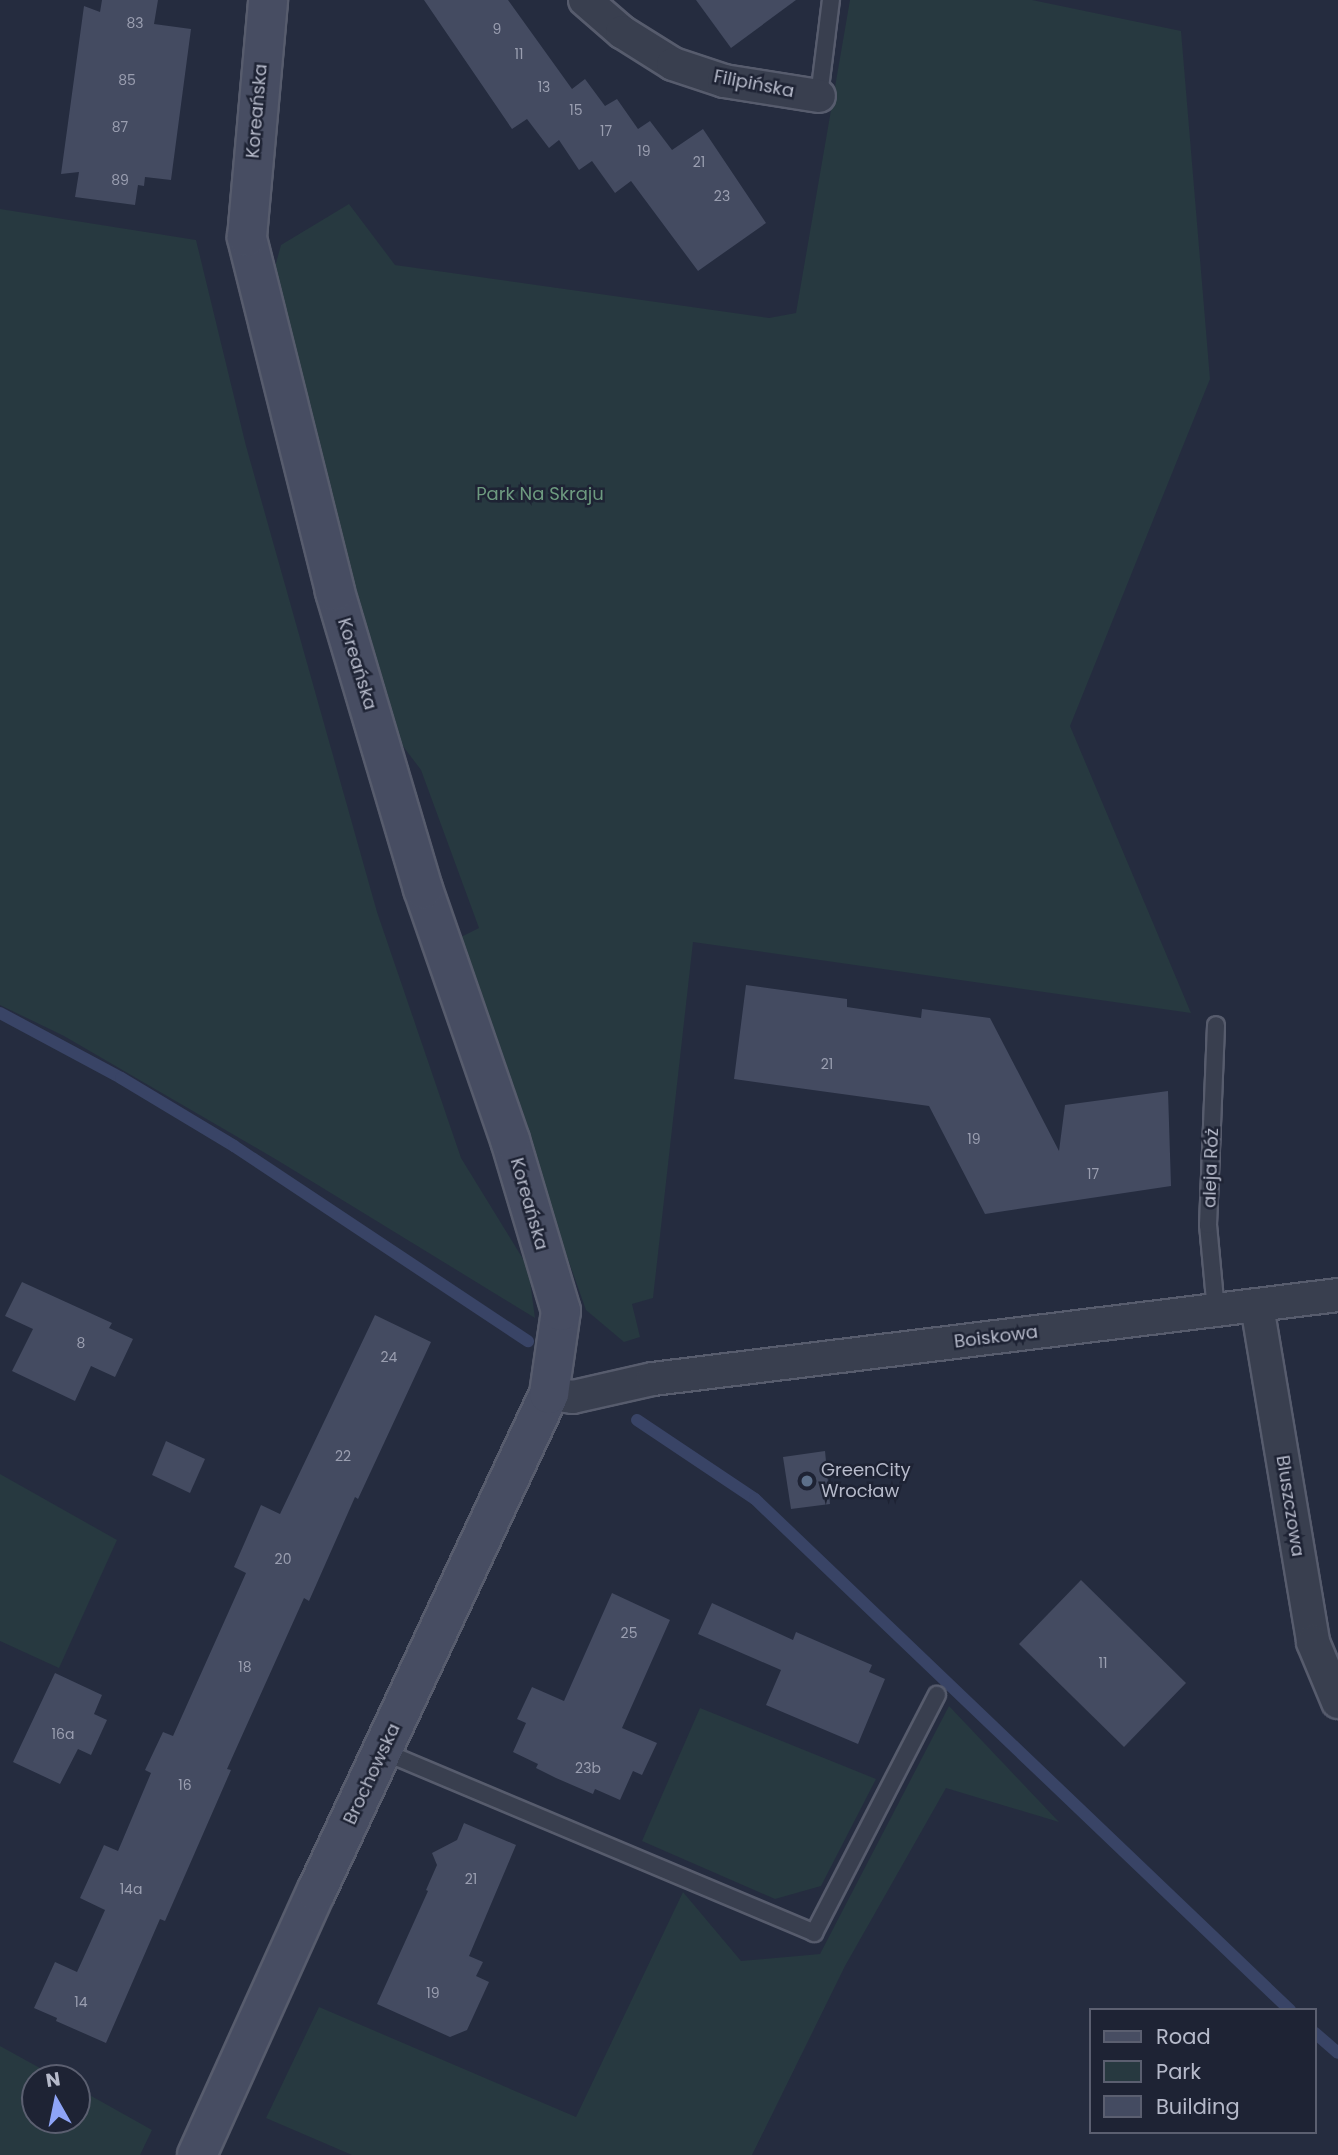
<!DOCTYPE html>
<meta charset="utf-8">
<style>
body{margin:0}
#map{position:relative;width:1338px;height:2155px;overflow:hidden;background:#252c3f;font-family:Poppins,sans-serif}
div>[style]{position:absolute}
.green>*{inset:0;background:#273940}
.stream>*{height:12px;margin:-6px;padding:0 6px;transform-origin:6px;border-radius:6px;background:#394466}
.building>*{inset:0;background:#444b61}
.roads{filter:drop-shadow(2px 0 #575c6d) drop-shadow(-2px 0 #575c6d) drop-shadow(0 2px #575c6d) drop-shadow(0 -2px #575c6d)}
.lane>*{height:16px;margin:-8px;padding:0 8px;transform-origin:8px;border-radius:8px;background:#393f4f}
.street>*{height:32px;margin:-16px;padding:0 16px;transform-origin:16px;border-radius:16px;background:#393f4f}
.secondary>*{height:38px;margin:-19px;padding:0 19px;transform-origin:19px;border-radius:19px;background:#474d62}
.dots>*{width:19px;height:19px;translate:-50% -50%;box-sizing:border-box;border:4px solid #1e2334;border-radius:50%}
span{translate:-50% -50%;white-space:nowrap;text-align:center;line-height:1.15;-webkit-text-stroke:5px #1e2334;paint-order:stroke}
.number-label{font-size:14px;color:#9a9eb0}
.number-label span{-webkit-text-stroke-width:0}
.street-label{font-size:18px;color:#b6baca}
.park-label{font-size:18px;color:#6d9a7f}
.poi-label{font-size:18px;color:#b6baca}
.left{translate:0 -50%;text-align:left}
.legend{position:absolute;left:1089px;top:2008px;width:228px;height:126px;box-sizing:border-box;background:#1e2334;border:2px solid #5b5f70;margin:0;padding:9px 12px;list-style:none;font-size:21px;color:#b6baca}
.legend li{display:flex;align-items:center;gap:14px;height:35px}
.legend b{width:35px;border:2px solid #5b5f70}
.north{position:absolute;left:21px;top:2064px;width:70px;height:70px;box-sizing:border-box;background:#1e2334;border:2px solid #5b5f70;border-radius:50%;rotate:351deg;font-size:19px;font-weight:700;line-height:28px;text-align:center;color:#b6baca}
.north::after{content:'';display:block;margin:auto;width:24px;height:32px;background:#8ea4f6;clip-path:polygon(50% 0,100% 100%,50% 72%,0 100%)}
</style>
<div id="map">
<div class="green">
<i style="clip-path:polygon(850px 0,1032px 0,1181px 31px,1210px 379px,1070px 726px,1191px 1013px,693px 942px,653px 1298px,632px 1304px,640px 1337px,624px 1342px,586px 1310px,455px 940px,479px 928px,421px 770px,390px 729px,273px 274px,281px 245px,349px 204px,395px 265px,769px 318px,796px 313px)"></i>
<i style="clip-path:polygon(0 209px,196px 240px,246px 446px,377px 912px,461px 1158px,528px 1267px,535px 1318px,277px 1160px,64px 1036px,0 1005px)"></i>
<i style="clip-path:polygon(0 1474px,117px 1540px,59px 1668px,0 1641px)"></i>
<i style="clip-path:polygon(949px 1706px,1059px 1822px,946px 1788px,845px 1966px,752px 2155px,352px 2155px,266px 2118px,319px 2007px,576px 2117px,683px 1892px,741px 1961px,820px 1954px)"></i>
<i style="clip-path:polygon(700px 1708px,876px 1779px,821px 1886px,775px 1899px,642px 1841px)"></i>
<i style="clip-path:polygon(0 2046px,58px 2078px,35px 2078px,35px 2120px,77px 2120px,77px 2088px,152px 2130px,140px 2155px,0 2155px)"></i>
</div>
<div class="stream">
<i style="left:0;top:1013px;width:137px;rotate:28.2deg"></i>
<i style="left:121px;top:1078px;width:132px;rotate:31deg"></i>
<i style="left:234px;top:1146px;width:353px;rotate:33.6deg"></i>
<i style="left:637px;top:1420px;width:142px;rotate:33.8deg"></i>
<i style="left:755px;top:1499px;width:740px;rotate:43.69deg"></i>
<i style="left:1315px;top:2033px;width:30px;rotate:41deg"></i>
</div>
<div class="building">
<i style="clip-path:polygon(102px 0,158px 0,154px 24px,191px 29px,171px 180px,145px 177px,144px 186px,138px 185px,135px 205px,75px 197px,79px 172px,61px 174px,84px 6px,100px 12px)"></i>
<i style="clip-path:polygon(424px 0,508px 0,572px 89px,585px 79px,605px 106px,617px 99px,638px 129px,650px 121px,672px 150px,703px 129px,766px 223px,698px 271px,631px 181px,615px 193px,592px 161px,579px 170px,559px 140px,549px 148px,527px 119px,512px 129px)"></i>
<i style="clip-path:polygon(696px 0,796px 0,731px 48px)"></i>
<i style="clip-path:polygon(746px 985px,847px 999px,847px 1007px,921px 1018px,922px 1009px,990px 1018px,1059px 1151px,1065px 1105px,1168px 1091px,1171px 1186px,985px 1214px,929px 1106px,734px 1079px)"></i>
<i style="clip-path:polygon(22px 1282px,112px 1323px,109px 1328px,133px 1339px,115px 1377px,91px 1366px,75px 1401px,12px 1371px,33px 1329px,5px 1316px)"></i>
<i style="clip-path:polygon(375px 1315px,431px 1342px,358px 1499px,355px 1497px,309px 1601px,304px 1598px,227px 1769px,231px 1770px,165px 1921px,160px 1919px,106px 2043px,56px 2021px,57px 2018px,34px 2008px,55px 1962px,77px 1972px,105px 1910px,80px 1898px,104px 1845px,118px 1851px,151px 1773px,145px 1770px,163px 1732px,173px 1736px,246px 1573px,234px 1567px,261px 1505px,280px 1514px)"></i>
<i style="clip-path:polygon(166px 1441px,205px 1459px,190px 1493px,152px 1475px)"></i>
<i style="clip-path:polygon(825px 1451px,830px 1504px,791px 1509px,783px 1457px)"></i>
<i style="clip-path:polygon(1081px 1580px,1186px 1683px,1124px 1747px,1019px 1644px)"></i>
<i style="clip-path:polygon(612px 1593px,670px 1620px,622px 1728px,657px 1743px,642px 1775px,633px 1771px,620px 1800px,595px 1789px,593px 1794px,556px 1778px,536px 1768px,538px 1764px,513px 1752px,526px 1723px,517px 1719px,532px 1687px,564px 1701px)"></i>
<i style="clip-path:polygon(712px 1603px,793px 1640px,796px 1632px,872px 1665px,869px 1672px,885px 1679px,858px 1744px,766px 1705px,781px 1670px,698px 1634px)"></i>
<i style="clip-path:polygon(55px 1673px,102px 1695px,94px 1714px,107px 1720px,91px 1755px,78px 1749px,60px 1784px,13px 1762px)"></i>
<i style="clip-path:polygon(464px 1823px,516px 1845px,469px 1956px,483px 1962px,476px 1976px,489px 1982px,467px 2030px,450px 2037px,377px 2004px,428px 1891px,426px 1890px,437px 1865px,432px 1853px,457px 1840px)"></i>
</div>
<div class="roads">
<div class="lane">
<i style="left:819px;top:96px;width:97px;rotate:-82.9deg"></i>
<i style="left:1216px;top:1311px;width:86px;rotate:-95.3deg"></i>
<i style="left:1208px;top:1225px;width:200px;rotate:-87.7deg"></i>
<i style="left:382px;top:1751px;width:469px;rotate:22.8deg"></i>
<i style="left:814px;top:1933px;width:268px;rotate:-62.7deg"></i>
</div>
<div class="street">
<i style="left:585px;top:0;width:49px;rotate:40.9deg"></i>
<i style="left:622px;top:32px;width:60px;rotate:32.1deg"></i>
<i style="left:673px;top:64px;width:54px;rotate:18.4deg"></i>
<i style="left:724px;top:81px;width:96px;rotate:9deg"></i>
<i style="left:1257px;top:1306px;width:341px;rotate:80.5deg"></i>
<i style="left:1313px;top:1642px;width:65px;rotate:67.4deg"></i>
<i style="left:549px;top:1394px;width:24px;rotate:7deg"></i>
<i style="left:573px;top:1397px;width:82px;rotate:-12.7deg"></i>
<i style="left:653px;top:1379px;width:690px;rotate:-6.99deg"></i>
</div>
<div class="secondary">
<i style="left:197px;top:2155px;width:289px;rotate:-65.7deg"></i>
<i style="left:316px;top:1892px;width:550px;rotate:-64.93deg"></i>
<i style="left:549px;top:1394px;width:84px;rotate:-81.8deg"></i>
<i style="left:561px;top:1311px;width:178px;rotate:-106.6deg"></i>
<i style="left:510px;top:1140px;width:266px;rotate:-109.1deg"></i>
<i style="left:423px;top:889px;width:311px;rotate:-106.5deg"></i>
<i style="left:335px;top:591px;width:365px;rotate:-104deg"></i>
<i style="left:247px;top:237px;width:238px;rotate:-84.9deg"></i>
</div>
</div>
<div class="dots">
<i style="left:807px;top:1481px;background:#5c6f8a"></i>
</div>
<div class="number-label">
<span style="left:135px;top:23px">83</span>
<span style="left:497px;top:29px">9</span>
<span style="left:519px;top:54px">11</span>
<span style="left:127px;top:80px">85</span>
<span style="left:544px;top:87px">13</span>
<span style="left:576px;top:110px">15</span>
<span style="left:120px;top:127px">87</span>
<span style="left:606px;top:131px">17</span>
<span style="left:644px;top:151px">19</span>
<span style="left:699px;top:162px">21</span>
<span style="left:120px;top:180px">89</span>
<span style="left:722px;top:196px">23</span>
<span style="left:827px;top:1064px">21</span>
<span style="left:974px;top:1139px">19</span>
<span style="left:1093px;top:1174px">17</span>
<span style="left:81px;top:1343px">8</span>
<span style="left:389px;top:1357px">24</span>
<span style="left:343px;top:1456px">22</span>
<span style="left:283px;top:1559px">20</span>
<span style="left:629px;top:1633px">25</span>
<span style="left:1103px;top:1663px">11</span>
<span style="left:245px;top:1667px">18</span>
<span style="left:63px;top:1734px">16a</span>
<span style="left:588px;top:1768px">23b</span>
<span style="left:185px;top:1785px">16</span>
<span style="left:471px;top:1879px">21</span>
<span style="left:131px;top:1889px">14a</span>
<span style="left:433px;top:1993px">19</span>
<span style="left:81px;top:2002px">14</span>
</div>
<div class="street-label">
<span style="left:754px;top:84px;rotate:11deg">Filipińska</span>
<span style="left:257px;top:111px;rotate:-85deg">Koreańska</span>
<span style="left:357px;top:664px;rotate:73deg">Koreańska</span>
<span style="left:1211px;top:1168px;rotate:-88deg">aleja Róż</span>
<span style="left:529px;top:1204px;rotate:74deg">Koreańska</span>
<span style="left:996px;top:1337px;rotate:-7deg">Boiskowa</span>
<span style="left:1290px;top:1506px;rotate:81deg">Bluszczowa</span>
<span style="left:372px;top:1774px;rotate:-65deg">Brochowska</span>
</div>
<div class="park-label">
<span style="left:540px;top:494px">Park Na Skraju</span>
</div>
<div class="poi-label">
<span class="left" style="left:821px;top:1481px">GreenCity<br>Wrocław</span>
</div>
<ul class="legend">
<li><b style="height:9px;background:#474d62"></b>Road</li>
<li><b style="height:19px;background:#273940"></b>Park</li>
<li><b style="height:19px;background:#444b61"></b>Building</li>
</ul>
<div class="north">N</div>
</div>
